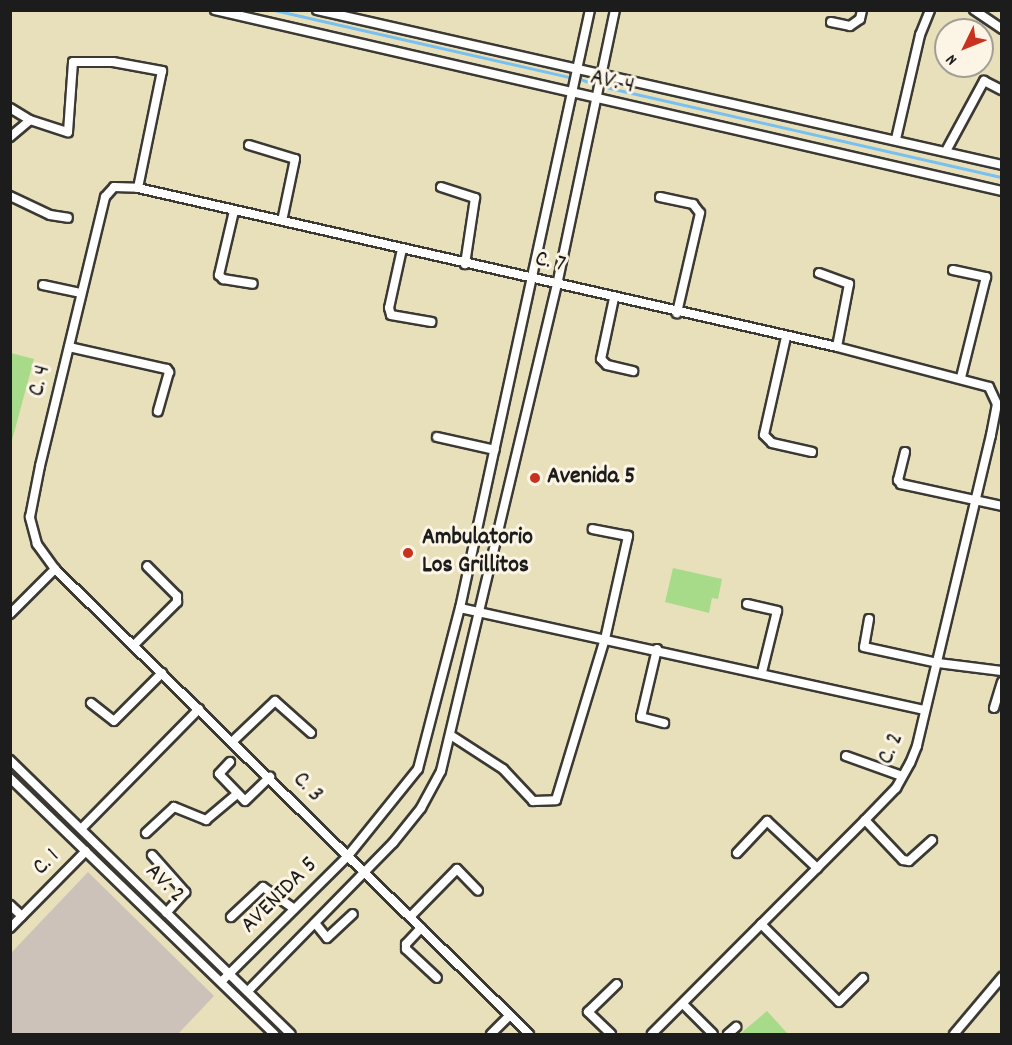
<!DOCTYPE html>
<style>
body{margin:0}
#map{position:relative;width:1012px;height:1045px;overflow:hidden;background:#e8e0bb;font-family:Dekko,sans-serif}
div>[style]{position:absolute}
.industrial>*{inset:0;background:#cdc2b9}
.green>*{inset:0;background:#a7db8a}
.stream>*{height:3px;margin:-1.5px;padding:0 1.5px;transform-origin:1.5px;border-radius:1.5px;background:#78c0f0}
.roads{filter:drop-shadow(2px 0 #3b3934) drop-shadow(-2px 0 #3b3934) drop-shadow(0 2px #3b3934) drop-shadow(0 -2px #3b3934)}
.street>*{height:8px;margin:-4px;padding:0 4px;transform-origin:4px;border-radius:4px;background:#fff}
.dots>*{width:16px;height:16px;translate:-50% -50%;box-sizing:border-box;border:3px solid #fcf5e5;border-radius:50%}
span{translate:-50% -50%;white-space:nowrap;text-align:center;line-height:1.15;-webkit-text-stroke:6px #fcf5e5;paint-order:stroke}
.street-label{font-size:24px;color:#1c1c1c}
.poi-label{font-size:24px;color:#1c1c1c;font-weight:700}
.left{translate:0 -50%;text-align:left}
.frame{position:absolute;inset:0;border:12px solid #1c1c1c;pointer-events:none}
.north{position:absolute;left:934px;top:18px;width:60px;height:60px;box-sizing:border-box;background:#fcf5e5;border:2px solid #a29e95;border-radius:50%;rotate:227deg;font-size:16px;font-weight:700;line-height:24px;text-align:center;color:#1c1c1c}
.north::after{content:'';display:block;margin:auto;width:21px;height:27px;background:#c8321e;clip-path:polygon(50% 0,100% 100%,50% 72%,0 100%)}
</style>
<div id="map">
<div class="industrial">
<i style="clip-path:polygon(88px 872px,214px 996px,178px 1034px,11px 1034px,11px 953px)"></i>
</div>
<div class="green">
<i style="clip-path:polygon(11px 353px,34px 359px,11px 444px,10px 353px)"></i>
<i style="clip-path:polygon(673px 568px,722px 579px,718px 599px,712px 598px,709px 613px,665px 602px)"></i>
<i style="clip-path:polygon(767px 1011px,788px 1034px,740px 1034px)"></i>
</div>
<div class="stream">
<i style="left:274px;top:10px;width:303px;rotate:12.8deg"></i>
<i style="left:580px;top:79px;width:15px;rotate:20deg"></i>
<i style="left:605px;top:87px;width:407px;rotate:12.8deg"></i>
</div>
<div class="roads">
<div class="street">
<i style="left:215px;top:10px;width:808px;rotate:12.95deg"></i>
<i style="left:317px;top:10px;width:702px;rotate:12.75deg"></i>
<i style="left:974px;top:10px;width:34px;rotate:34deg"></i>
<i style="left:831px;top:22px;width:19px;rotate:12deg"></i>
<i style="left:850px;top:26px;width:12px;rotate:-35deg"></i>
<i style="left:860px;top:19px;width:9px;rotate:-77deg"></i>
<i style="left:10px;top:108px;width:23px;rotate:31deg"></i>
<i style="left:30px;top:120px;width:40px;rotate:18deg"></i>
<i style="left:68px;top:132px;width:70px;rotate:-85.9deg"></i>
<i style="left:73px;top:62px;width:40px"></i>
<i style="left:113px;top:62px;width:50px;rotate:10.4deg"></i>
<i style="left:162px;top:71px;width:119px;rotate:101.6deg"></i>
<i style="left:10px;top:137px;width:26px;rotate:-40deg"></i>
<i style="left:896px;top:139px;width:107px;rotate:-77deg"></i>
<i style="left:920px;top:35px;width:27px;rotate:-68deg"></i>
<i style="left:249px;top:145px;width:48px;rotate:16.9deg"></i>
<i style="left:295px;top:159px;width:63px;rotate:101.8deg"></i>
<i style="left:946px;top:151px;width:80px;rotate:-61.5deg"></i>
<i style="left:984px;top:81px;width:20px;rotate:27deg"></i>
<i style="left:441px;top:187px;width:36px;rotate:18deg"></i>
<i style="left:475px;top:198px;width:67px;rotate:98.6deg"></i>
<i style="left:10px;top:196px;width:44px;rotate:25.4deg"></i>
<i style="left:50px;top:215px;width:18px;rotate:9deg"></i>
<i style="left:660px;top:197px;width:34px;rotate:12deg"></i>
<i style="left:693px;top:204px;width:11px;rotate:52deg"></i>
<i style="left:700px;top:213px;width:103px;rotate:103deg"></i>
<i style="left:234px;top:211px;width:66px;rotate:103.2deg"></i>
<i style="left:219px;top:275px;width:6px;rotate:45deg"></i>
<i style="left:223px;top:279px;width:30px;rotate:9deg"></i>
<i style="left:402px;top:249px;width:60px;rotate:102.4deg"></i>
<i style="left:389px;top:308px;width:7px;rotate:74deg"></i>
<i style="left:391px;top:315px;width:41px;rotate:9.9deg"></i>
<i style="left:953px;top:270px;width:34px;rotate:12deg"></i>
<i style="left:986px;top:277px;width:103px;rotate:104deg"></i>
<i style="left:819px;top:273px;width:32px;rotate:20deg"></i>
<i style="left:849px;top:284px;width:64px;rotate:100.8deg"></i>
<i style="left:43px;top:285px;width:39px;rotate:12deg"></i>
<i style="left:614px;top:298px;width:62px;rotate:102deg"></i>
<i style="left:601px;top:359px;width:8px;rotate:45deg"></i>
<i style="left:607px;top:365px;width:27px;rotate:13deg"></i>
<i style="left:786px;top:337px;width:100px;rotate:102.7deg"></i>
<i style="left:764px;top:435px;width:11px;rotate:45deg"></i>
<i style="left:772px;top:443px;width:41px;rotate:12.7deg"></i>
<i style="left:69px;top:347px;width:100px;rotate:12.7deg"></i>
<i style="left:167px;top:369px;width:4px;rotate:56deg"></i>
<i style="left:169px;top:372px;width:41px;rotate:105.8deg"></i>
<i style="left:437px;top:437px;width:59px;rotate:12.6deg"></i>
<i style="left:905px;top:452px;width:29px;rotate:104deg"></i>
<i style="left:898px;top:480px;width:5px;rotate:53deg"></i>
<i style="left:901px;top:484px;width:103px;rotate:12.3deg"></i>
<i style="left:747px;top:604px;width:31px;rotate:13deg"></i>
<i style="left:777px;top:611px;width:63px;rotate:103.8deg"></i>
<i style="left:460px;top:608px;width:476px;rotate:12.4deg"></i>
<i style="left:10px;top:614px;width:64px;rotate:-45deg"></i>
<i style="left:869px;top:619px;width:28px;rotate:100deg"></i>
<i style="left:864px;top:647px;width:76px;rotate:12.2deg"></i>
<i style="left:938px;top:663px;width:64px;rotate:7.1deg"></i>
<i style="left:134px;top:645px;width:61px;rotate:-45deg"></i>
<i style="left:177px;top:602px;width:6px;rotate:-90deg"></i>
<i style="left:177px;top:596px;width:42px;rotate:-135deg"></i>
<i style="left:657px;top:649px;width:70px;rotate:103.2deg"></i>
<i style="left:641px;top:717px;width:24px;rotate:15deg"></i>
<i style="left:91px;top:703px;width:29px;rotate:38deg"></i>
<i style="left:114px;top:721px;width:68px;rotate:-45deg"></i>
<i style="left:994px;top:708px;width:27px;rotate:-73deg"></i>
<i style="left:452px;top:736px;width:61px;rotate:32.9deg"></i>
<i style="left:503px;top:769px;width:44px;rotate:46.8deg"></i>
<i style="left:533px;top:801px;width:23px;rotate:-2deg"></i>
<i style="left:556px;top:800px;width:168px;rotate:-73.1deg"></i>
<i style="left:605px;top:639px;width:106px;rotate:-77.4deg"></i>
<i style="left:628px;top:536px;width:36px;rotate:-169deg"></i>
<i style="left:233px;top:741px;width:58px;rotate:-43.6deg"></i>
<i style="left:275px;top:701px;width:48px;rotate:41.6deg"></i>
<i style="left:846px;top:756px;width:59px;rotate:19.7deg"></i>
<i style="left:10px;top:760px;width:392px;rotate:44.3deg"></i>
<i style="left:230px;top:762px;width:16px;rotate:133deg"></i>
<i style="left:219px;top:774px;width:37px;rotate:46deg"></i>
<i style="left:245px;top:801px;width:35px;rotate:-44deg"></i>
<i style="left:10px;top:778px;width:368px;rotate:44.1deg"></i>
<i style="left:865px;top:820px;width:55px;rotate:46.5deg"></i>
<i style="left:903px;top:860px;width:6px;rotate:9deg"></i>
<i style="left:909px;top:861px;width:31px;rotate:-42deg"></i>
<i style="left:82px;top:828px;width:167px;rotate:-45.5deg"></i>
<i style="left:146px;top:833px;width:38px;rotate:-43deg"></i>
<i style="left:174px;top:807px;width:35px;rotate:22deg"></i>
<i style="left:206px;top:820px;width:39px;rotate:-40deg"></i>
<i style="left:737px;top:853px;width:44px;rotate:-46.8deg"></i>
<i style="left:767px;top:821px;width:69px;rotate:43.2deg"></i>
<i style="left:152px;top:855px;width:50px;rotate:48.3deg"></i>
<i style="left:185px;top:892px;width:28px;rotate:132deg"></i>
<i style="left:10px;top:905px;width:16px;rotate:43deg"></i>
<i style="left:231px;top:917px;width:44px;rotate:-43.2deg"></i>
<i style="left:263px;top:887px;width:38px;rotate:35deg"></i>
<i style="left:410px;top:917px;width:67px;rotate:-45.6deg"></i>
<i style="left:457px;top:869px;width:30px;rotate:46deg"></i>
<i style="left:315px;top:923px;width:19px;rotate:51deg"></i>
<i style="left:327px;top:938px;width:35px;rotate:-43deg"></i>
<i style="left:761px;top:924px;width:110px;rotate:45deg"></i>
<i style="left:839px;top:1002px;width:34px;rotate:-45deg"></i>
<i style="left:10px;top:928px;width:108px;rotate:-45.4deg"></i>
<i style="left:421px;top:928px;width:22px;rotate:133deg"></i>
<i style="left:406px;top:944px;width:5px;rotate:90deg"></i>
<i style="left:406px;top:949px;width:42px;rotate:43.1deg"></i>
<i style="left:222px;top:981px;width:176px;rotate:-44.8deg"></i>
<i style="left:347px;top:857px;width:113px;rotate:-51.1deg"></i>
<i style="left:418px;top:769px;width:166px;rotate:-75.4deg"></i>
<i style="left:460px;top:608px;width:612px;rotate:-77.74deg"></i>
<i style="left:249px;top:990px;width:206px;rotate:-45.6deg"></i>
<i style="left:393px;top:843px;width:45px;rotate:-51.3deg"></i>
<i style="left:421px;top:808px;width:42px;rotate:-61.6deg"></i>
<i style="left:441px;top:771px;width:500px;rotate:-76.6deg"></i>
<i style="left:557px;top:285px;width:281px;rotate:-78.1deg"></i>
<i style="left:683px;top:1004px;width:42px;rotate:45deg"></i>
<i style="left:491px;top:1034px;width:25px;rotate:-45deg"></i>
<i style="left:529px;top:1034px;width:664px;rotate:-135.55deg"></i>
<i style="left:55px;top:569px;width:31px;rotate:-126deg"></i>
<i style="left:37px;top:544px;width:28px;rotate:-105deg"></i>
<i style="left:30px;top:517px;width:52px;rotate:-78.9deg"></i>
<i style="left:40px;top:466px;width:277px;rotate:-76.4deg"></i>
<i style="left:105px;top:197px;width:13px;rotate:-48deg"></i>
<i style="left:114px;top:187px;width:24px;rotate:2deg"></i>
<i style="left:138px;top:188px;width:717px;rotate:12.81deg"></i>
<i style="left:837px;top:347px;width:157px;rotate:14.7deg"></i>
<i style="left:989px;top:387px;width:19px;rotate:65deg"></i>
<i style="left:997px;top:404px;width:32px;rotate:101deg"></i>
<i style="left:991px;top:435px;width:320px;rotate:103.4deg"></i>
<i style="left:917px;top:746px;width:18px;rotate:112deg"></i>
<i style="left:910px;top:763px;width:29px;rotate:119deg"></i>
<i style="left:896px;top:788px;width:45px;rotate:134.1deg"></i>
<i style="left:865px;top:820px;width:302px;rotate:134.9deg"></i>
<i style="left:611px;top:1034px;width:32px;rotate:-136deg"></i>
<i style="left:588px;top:1012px;width:40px;rotate:-44deg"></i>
<i style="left:728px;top:1034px;width:11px;rotate:-41deg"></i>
<i style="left:954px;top:1034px;width:75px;rotate:-49.9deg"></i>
</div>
</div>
<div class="dots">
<i style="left:535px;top:478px;background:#c8321e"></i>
<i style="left:408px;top:553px;background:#c8321e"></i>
</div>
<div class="street-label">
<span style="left:612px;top:83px;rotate:13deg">AV. 4</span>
<span style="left:550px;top:263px;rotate:13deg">C. 7</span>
<span style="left:41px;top:381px;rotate:-76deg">C. 4</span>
<span style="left:892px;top:749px;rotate:-67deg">C. 2</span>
<span style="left:307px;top:788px;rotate:46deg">C. 3</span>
<span style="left:47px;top:863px;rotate:-45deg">C. 1</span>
<span style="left:164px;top:884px;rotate:45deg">AV. 2</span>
<span style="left:280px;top:896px;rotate:-45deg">AVENIDA 5</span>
</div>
<div class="poi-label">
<span class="left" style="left:547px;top:478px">Avenida 5</span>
<span class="left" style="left:422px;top:553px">Ambulatorio<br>Los Grillitos</span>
</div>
<div class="frame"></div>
<div class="north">N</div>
</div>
